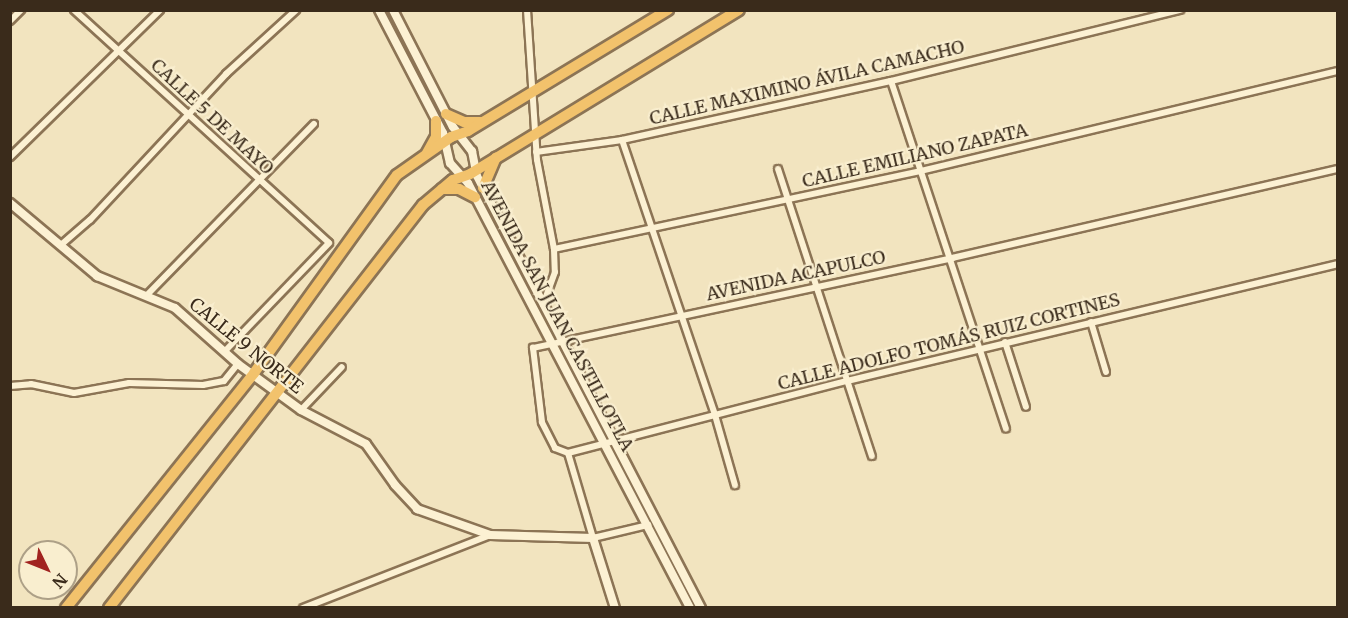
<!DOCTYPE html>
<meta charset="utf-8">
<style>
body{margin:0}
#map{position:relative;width:1348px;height:618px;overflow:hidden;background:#f2e4bf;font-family:Merriweather,serif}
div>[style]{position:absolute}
.roads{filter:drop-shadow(2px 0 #8c7455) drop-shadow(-2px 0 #8c7455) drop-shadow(0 2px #8c7455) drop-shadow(0 -2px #8c7455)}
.minor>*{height:6px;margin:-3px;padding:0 3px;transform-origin:3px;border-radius:3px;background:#fcf1d3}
.tertiary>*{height:8px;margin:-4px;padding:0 4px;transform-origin:4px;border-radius:4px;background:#fcf1d3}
.secondary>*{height:8px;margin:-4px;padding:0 4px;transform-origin:4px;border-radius:4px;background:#fcf1d3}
.trunk>*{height:10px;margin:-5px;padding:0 5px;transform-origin:5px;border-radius:5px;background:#f2c26c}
span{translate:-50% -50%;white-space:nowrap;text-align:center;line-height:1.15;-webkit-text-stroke:4.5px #f9eecf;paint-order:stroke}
.street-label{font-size:18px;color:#3a2b1b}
.frame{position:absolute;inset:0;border:12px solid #3a2b1b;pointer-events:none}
.north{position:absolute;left:18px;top:540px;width:60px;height:60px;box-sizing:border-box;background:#f9eecf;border:2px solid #ada087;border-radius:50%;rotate:133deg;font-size:16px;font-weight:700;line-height:24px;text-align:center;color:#3a2b1b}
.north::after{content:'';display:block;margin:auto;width:21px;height:27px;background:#a12320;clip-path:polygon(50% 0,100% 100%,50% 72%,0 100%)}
</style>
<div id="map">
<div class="roads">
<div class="minor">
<i style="left:74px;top:10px;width:345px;rotate:42.4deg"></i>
<i style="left:329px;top:243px;width:150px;rotate:133.9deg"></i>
<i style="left:527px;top:10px;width:150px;rotate:86.2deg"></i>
<i style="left:537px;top:160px;width:91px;rotate:79.2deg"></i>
<i style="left:554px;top:249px;width:23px;rotate:88deg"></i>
<i style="left:555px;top:272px;width:35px;rotate:110deg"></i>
<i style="left:10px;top:21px;width:16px;rotate:-45deg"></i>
<i style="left:891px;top:81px;width:366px;rotate:71.7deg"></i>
<i style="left:622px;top:140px;width:290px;rotate:71.3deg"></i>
<i style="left:715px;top:415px;width:73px;rotate:74.1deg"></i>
<i style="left:536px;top:152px;width:87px;rotate:-7.9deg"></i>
<i style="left:622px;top:140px;width:275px;rotate:-12.4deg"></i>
<i style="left:891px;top:81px;width:298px;rotate:-13.8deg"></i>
<i style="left:10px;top:157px;width:210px;rotate:-44.4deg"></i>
<i style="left:778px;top:169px;width:302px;rotate:71.9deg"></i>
<i style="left:62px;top:244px;width:37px;rotate:-41deg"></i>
<i style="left:90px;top:220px;width:200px;rotate:-47deg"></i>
<i style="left:226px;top:74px;width:95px;rotate:-42.4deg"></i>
<i style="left:554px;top:249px;width:375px;rotate:-12deg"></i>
<i style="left:921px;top:171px;width:429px;rotate:-13.5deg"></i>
<i style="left:147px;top:295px;width:239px;rotate:-45.7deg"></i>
<i style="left:1091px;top:322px;width:52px;rotate:73.3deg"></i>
<i style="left:1005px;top:342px;width:68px;rotate:72.1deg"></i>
<i style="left:10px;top:386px;width:21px;rotate:-5deg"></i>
<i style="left:31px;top:384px;width:44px;rotate:11.8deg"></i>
<i style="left:74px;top:393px;width:56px;rotate:-10.3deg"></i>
<i style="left:129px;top:383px;width:74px;rotate:1.5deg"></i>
<i style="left:203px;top:385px;width:21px;rotate:-11deg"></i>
<i style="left:224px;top:381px;width:22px;rotate:-51deg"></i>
<i style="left:301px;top:410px;width:59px;rotate:-46.4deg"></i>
<i style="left:568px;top:453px;width:14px;rotate:-159deg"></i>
<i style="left:555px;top:448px;width:29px;rotate:-117deg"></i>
<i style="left:542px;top:422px;width:75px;rotate:-96.9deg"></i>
<i style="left:533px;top:348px;width:429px;rotate:-12.1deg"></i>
<i style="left:952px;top:258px;width:396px;rotate:-13deg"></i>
<i style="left:568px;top:453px;width:288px;rotate:-14.5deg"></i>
<i style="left:847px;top:381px;width:505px;rotate:-13.4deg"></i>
<i style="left:568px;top:453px;width:89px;rotate:73.6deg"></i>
<i style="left:593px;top:538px;width:57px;rotate:-13.3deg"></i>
<i style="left:303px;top:608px;width:201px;rotate:-21.3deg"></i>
</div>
<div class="tertiary">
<i style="left:10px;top:203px;width:114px;rotate:40deg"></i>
<i style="left:97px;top:276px;width:84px;rotate:22.3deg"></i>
<i style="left:175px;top:308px;width:84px;rotate:41.6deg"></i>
<i style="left:238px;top:364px;width:78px;rotate:36.1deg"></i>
<i style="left:301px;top:410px;width:73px;rotate:27.6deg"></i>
<i style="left:366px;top:444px;width:50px;rotate:54.7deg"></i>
<i style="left:395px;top:485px;width:33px;rotate:47deg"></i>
<i style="left:417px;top:509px;width:77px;rotate:19.6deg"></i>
<i style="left:490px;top:535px;width:103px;rotate:1.7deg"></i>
<i style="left:593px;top:538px;width:73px;rotate:72.6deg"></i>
</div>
<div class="secondary">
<i style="left:379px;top:10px;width:139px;rotate:62.5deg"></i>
<i style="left:443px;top:133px;width:31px;rotate:77deg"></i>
<i style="left:450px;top:163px;width:27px;rotate:48deg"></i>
<i style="left:468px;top:183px;width:479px;rotate:62.4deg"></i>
<i style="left:393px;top:10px;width:131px;rotate:62.9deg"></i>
<i style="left:453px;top:127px;width:31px;rotate:52deg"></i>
<i style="left:472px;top:151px;width:25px;rotate:79deg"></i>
<i style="left:477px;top:176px;width:487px;rotate:62.6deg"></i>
</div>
<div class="trunk">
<i style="left:446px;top:114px;width:20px;rotate:24deg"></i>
<i style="left:464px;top:122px;width:16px"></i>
<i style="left:427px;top:153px;width:18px;rotate:-61deg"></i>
<i style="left:436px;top:137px;width:16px;rotate:-90deg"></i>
<i style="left:483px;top:188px;width:33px;rotate:-67deg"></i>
<i style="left:442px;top:189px;width:17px"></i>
<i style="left:459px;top:189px;width:18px;rotate:27deg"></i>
<i style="left:66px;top:608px;width:301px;rotate:-51.3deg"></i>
<i style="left:254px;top:373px;width:244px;rotate:-54.2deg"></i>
<i style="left:397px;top:175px;width:66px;rotate:-35.1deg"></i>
<i style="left:451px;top:137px;width:18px;rotate:-19deg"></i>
<i style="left:468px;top:131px;width:234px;rotate:-31.2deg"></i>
<i style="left:109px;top:608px;width:511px;rotate:-52.08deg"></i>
<i style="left:423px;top:205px;width:39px;rotate:-40deg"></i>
<i style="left:453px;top:180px;width:18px;rotate:-19deg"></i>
<i style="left:470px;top:174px;width:315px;rotate:-31.4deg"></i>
</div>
</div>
<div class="street-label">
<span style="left:807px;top:83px;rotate:-13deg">CALLE MAXIMINO ÁVILA CAMACHO</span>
<span style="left:212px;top:117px;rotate:43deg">CALLE 5 DE MAYO</span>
<span style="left:915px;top:156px;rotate:-13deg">CALLE EMILIANO ZAPATA</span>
<span style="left:796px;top:276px;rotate:-12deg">AVENIDA ACAPULCO</span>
<span style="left:557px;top:316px;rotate:62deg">AVENIDA SAN JUAN CASTILLOTLA</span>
<span style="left:949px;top:342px;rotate:-14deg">CALLE ADOLFO TOMÁS RUIZ CORTINES</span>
<span style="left:246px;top:346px;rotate:39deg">CALLE 9 NORTE</span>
</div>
<div class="frame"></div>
<div class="north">N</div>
</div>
